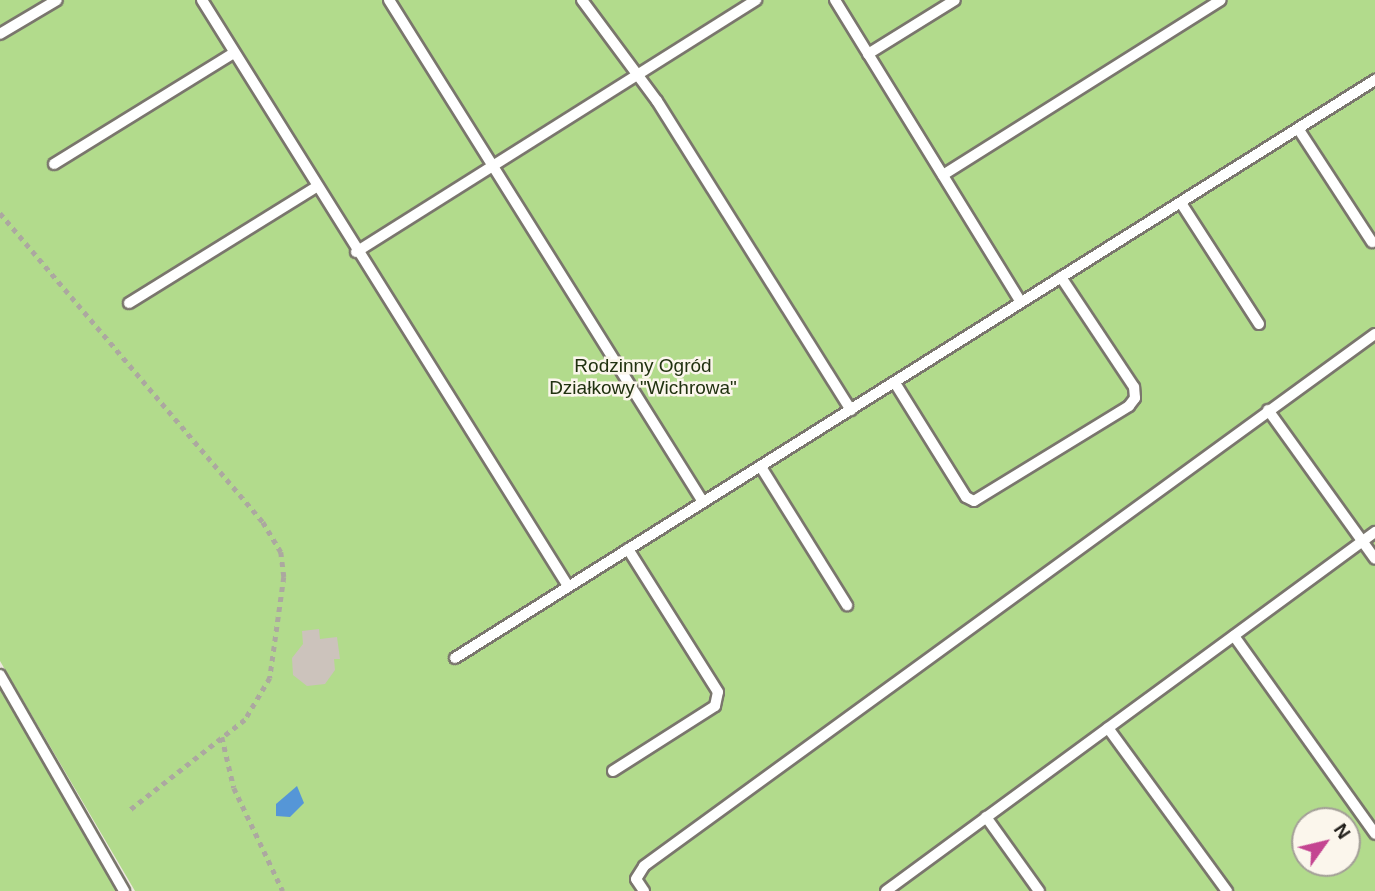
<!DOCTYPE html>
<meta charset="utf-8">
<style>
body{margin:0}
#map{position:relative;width:1375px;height:891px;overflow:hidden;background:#eee9df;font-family:Arial,sans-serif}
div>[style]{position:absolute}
.green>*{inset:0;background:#b2db8c}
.water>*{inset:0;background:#5596d7}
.building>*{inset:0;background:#ccc3bc}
.path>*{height:4.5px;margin-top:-2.25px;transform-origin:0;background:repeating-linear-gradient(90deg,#aca8a0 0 5px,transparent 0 10px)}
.roads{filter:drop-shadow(2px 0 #7a766d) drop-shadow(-2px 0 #7a766d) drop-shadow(0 2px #7a766d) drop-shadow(0 -2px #7a766d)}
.lane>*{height:10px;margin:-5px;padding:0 5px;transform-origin:5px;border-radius:5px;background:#fff}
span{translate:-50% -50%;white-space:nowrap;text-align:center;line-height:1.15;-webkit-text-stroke:5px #fbf6ec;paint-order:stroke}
.park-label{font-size:19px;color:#213210}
.north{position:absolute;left:1291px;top:807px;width:70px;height:70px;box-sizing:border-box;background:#fbf6ec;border:2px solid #a39f97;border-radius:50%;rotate:56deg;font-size:19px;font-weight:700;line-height:28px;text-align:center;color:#1e1c18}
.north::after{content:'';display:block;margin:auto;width:24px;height:32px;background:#c44591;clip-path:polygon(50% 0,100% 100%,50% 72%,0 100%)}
</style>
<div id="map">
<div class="green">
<i style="clip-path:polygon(evenodd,0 0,1375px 0,1375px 891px,135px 891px,0 661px,0 0,1305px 821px,1347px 821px,1347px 863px,1305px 863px,1305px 821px)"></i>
<i style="clip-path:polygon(0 687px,103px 863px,119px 891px,0 891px)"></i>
</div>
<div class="water">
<i style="clip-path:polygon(297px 786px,304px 803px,290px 817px,276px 816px,276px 804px)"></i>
</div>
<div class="building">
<i style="clip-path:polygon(319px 629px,320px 639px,337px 637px,340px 659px,334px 659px,335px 670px,325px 684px,307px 686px,293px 675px,292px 658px,303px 644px,302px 631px)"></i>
</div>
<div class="path">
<i style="left:0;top:213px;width:406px;rotate:49.6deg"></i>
<i style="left:263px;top:522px;width:35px;rotate:59deg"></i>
<i style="left:281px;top:552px;width:25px;rotate:83deg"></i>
<i style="left:284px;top:577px;width:102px;rotate:97.9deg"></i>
<i style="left:270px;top:678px;width:49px;rotate:120.8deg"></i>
<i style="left:245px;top:720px;width:147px;rotate:141.9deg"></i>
<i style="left:222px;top:737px;width:52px;rotate:76.8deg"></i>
<i style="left:234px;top:788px;width:114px;rotate:64.6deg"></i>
</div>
<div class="roads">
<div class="lane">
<i style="left:202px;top:0;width:691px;rotate:58.01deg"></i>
<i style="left:389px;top:0;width:592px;rotate:57.97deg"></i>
<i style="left:582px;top:0;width:126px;rotate:53.4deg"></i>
<i style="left:657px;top:101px;width:365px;rotate:57.9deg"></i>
<i style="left:835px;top:0;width:355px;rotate:58.4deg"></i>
<i style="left:0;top:34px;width:66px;rotate:-30.8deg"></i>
<i style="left:868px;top:54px;width:102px;rotate:-31.8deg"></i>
<i style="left:1299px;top:130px;width:134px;rotate:56.9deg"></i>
<i style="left:54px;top:164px;width:211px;rotate:-31.7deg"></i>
<i style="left:943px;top:175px;width:328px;rotate:-32.2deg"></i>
<i style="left:1181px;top:203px;width:144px;rotate:57.2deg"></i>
<i style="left:356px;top:252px;width:473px;rotate:-32.2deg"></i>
<i style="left:129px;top:303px;width:220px;rotate:-31.8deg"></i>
<i style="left:895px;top:383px;width:134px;rotate:58.1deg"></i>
<i style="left:966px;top:497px;width:9px;rotate:27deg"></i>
<i style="left:974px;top:501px;width:182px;rotate:-31.5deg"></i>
<i style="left:1129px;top:406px;width:10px;rotate:-53deg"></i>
<i style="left:1135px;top:398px;width:11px;rotate:-95deg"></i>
<i style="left:1134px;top:387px;width:132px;rotate:-123.6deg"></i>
<i style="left:1268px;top:410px;width:183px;rotate:54.3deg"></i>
<i style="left:761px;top:467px;width:163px;rotate:58.1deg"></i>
<i style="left:1234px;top:636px;width:243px;rotate:54.5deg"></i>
<i style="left:455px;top:658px;width:1087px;rotate:-32.14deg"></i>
<i style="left:0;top:675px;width:249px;rotate:60.1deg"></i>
<i style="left:1108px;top:728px;width:202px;rotate:53.9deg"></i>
<i style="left:613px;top:771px;width:121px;rotate:-32.5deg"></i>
<i style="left:715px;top:706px;width:14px;rotate:-78deg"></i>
<i style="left:718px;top:692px;width:169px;rotate:-122.2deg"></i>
<i style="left:986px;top:817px;width:91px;rotate:54.4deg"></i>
<i style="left:644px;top:891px;width:14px;rotate:-124deg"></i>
<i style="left:636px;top:879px;width:15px;rotate:-58deg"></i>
<i style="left:644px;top:866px;width:904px;rotate:-36.05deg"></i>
<i style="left:886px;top:891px;width:607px;rotate:-36.28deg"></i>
</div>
</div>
<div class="park-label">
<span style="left:643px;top:377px">Rodzinny Ogród<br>Działkowy "Wichrowa"</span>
</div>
<div class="north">N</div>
</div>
